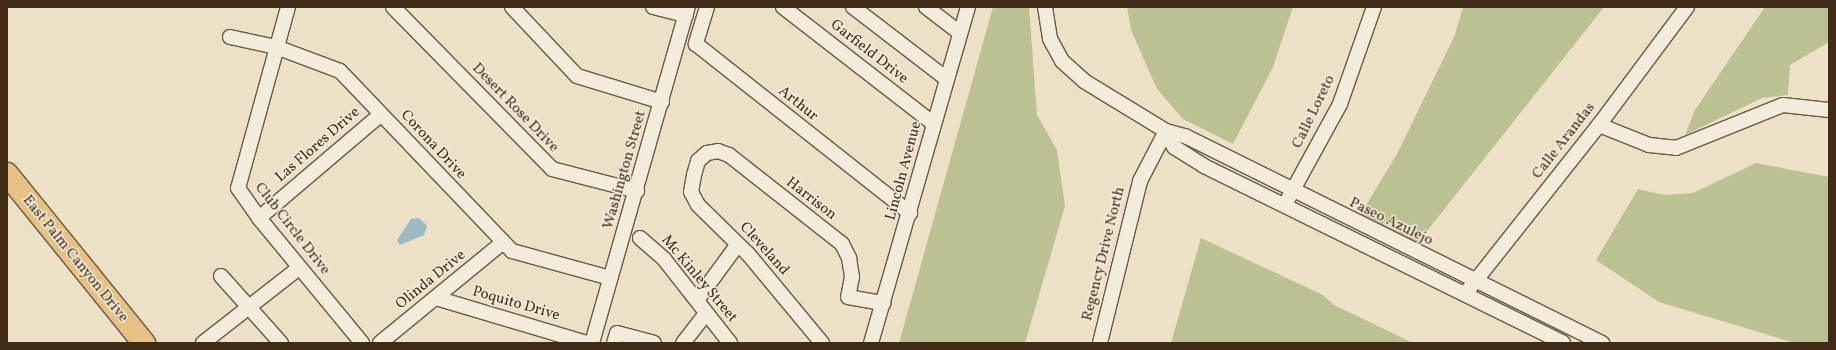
<!DOCTYPE html>
<style>
body{margin:0}
#map{position:relative;width:1836px;height:350px;overflow:hidden;background:#ece0c7;font-family:Vollkorn,serif}
div>[style]{position:absolute}
.green>*{inset:0;background:#bcc192}
.water>*{inset:0;background:#9dbac0}
.roads{filter:drop-shadow(1px 0 #6c5944) drop-shadow(-1px 0 #6c5944) drop-shadow(0 1px #6c5944) drop-shadow(0 -1px #6c5944)}
.street>*{height:14px;margin:-7px;padding:0 7px;transform-origin:7px;border-radius:7px;background:#f3ebdb}
.primary>*{height:22px;margin:-11px;padding:0 11px;transform-origin:11px;border-radius:11px;background:#e6c084}
span{translate:-50% -50%;white-space:nowrap;text-align:center;line-height:1.15;-webkit-text-stroke:3px #f3ebdb;paint-order:stroke}
.street-label{font-size:15px;color:#422c18}
.frame{position:absolute;inset:0;border:8px solid #422c18;pointer-events:none}
</style>
<div id="map">
<div class="green">
<i style="clip-path:polygon(993px 7px,1029px 7px,1037px 115px,1057px 150px,1065px 206px,1025px 343px,899px 343px)"></i>
<i style="clip-path:polygon(1127px 7px,1293px 7px,1273px 67px,1233px 144px,1183px 119px,1157px 89px,1131px 30px)"></i>
<i style="clip-path:polygon(1463px 7px,1604px 7px,1416px 245px,1359px 217px,1397px 154px,1455px 35px)"></i>
<i style="clip-path:polygon(1765px 7px,1829px 7px,1829px 42px,1790px 65px,1788px 95px,1762px 98px,1685px 135px,1695px 110px)"></i>
<i style="clip-path:polygon(1756px 163px,1829px 177px,1829px 343px,1795px 343px,1659px 302px,1596px 260px,1638px 189px,1664px 195px,1693px 193px)"></i>
<i style="clip-path:polygon(1201px 238px,1323px 295px,1334px 305px,1413px 343px,1171px 343px)"></i>
</div>
<div class="water">
<i style="clip-path:polygon(419px 218px,427px 226px,424px 235px,400px 245px,397px 240px,411px 219px)"></i>
</div>
<div class="roads">
<div class="street">
<i style="left:288px;top:7px;width:188px;rotate:105.4deg"></i>
<i style="left:238px;top:188px;width:37px;rotate:55deg"></i>
<i style="left:259px;top:218px;width:162px;rotate:50.5deg"></i>
<i style="left:393px;top:7px;width:227px;rotate:45.5deg"></i>
<i style="left:552px;top:169px;width:88px;rotate:14.5deg"></i>
<i style="left:512px;top:7px;width:95px;rotate:46.7deg"></i>
<i style="left:577px;top:76px;width:89px;rotate:17deg"></i>
<i style="left:653px;top:7px;width:34px;rotate:14deg"></i>
<i style="left:707px;top:7px;width:39px;rotate:107deg"></i>
<i style="left:696px;top:44px;width:273px;rotate:38.3deg"></i>
<i style="left:783px;top:7px;width:191px;rotate:37.8deg"></i>
<i style="left:853px;top:7px;width:118px;rotate:37.5deg"></i>
<i style="left:926px;top:7px;width:43px;rotate:37.4deg"></i>
<i style="left:1045px;top:7px;width:32px;rotate:81deg"></i>
<i style="left:1050px;top:39px;width:25px;rotate:61deg"></i>
<i style="left:1062px;top:61px;width:30px;rotate:42deg"></i>
<i style="left:1084px;top:81px;width:96px;rotate:31.4deg"></i>
<i style="left:1166px;top:131px;width:20px;rotate:15deg"></i>
<i style="left:1185px;top:136px;width:466px;rotate:26.4deg"></i>
<i style="left:230px;top:37px;width:47px;rotate:12.3deg"></i>
<i style="left:276px;top:47px;width:68px;rotate:20.6deg"></i>
<i style="left:340px;top:71px;width:249px;rotate:46.3deg"></i>
<i style="left:512px;top:251px;width:102px;rotate:15.4deg"></i>
<i style="left:1599px;top:125px;width:54px;rotate:21.8deg"></i>
<i style="left:1649px;top:145px;width:27px;rotate:6deg"></i>
<i style="left:1676px;top:148px;width:115px;rotate:-21.9deg"></i>
<i style="left:1783px;top:105px;width:46px;rotate:6.2deg"></i>
<i style="left:1166px;top:131px;width:18px;rotate:63deg"></i>
<i style="left:1174px;top:147px;width:36px;rotate:32deg"></i>
<i style="left:1204px;top:166px;width:400px;rotate:26.2deg"></i>
<i style="left:1288px;top:199px;width:108px;rotate:-61.3deg"></i>
<i style="left:1340px;top:104px;width:103px;rotate:-70.7deg"></i>
<i style="left:259px;top:218px;width:160px;rotate:-40.4deg"></i>
<i style="left:640px;top:238px;width:32px;rotate:41deg"></i>
<i style="left:664px;top:259px;width:107px;rotate:51.8deg"></i>
<i style="left:221px;top:276px;width:90px;rotate:48.2deg"></i>
<i style="left:1469px;top:289px;width:209px;rotate:-51.6deg"></i>
<i style="left:1599px;top:125px;width:147px;rotate:-53.3deg"></i>
<i style="left:436px;top:298px;width:158px;rotate:16.6deg"></i>
<i style="left:697px;top:300px;width:69px;rotate:-53.8deg"></i>
<i style="left:203px;top:343px;width:122px;rotate:-38deg"></i>
<i style="left:380px;top:343px;width:158px;rotate:-39.3deg"></i>
<i style="left:592px;top:343px;width:349px;rotate:-74.1deg"></i>
<i style="left:614px;top:343px;width:10px;rotate:-73deg"></i>
<i style="left:617px;top:333px;width:38px;rotate:15deg"></i>
<i style="left:683px;top:343px;width:37px;rotate:-52deg"></i>
<i style="left:822px;top:343px;width:116px;rotate:-129.7deg"></i>
<i style="left:748px;top:254px;width:70px;rotate:-135.6deg"></i>
<i style="left:698px;top:205px;width:15px;rotate:-118deg"></i>
<i style="left:691px;top:192px;width:17px;rotate:-80deg"></i>
<i style="left:694px;top:175px;width:15px;rotate:-74deg"></i>
<i style="left:698px;top:161px;width:12px;rotate:-42deg"></i>
<i style="left:707px;top:153px;width:11px;rotate:-10deg"></i>
<i style="left:718px;top:151px;width:12px;rotate:20deg"></i>
<i style="left:729px;top:155px;width:144px;rotate:38.2deg"></i>
<i style="left:842px;top:244px;width:16px;rotate:63deg"></i>
<i style="left:849px;top:258px;width:19px;rotate:81deg"></i>
<i style="left:852px;top:277px;width:20px;rotate:101deg"></i>
<i style="left:848px;top:297px;width:36px;rotate:10deg"></i>
<i style="left:871px;top:343px;width:350px;rotate:-73.9deg"></i>
<i style="left:1100px;top:343px;width:167px;rotate:-76.1deg"></i>
<i style="left:1140px;top:181px;width:56px;rotate:-62.5deg"></i>
</div>
<div class="primary">
<i style="left:7px;top:174px;width:218px;rotate:51deg"></i>
</div>
</div>
<div class="street-label">
<span style="left:869px;top:52px;rotate:38deg">Garfield Drive</span>
<span style="left:798px;top:104px;rotate:39deg">Arthur</span>
<span style="left:515px;top:108px;rotate:46deg">Desert Rose Drive</span>
<span style="left:1314px;top:112px;rotate:-64deg">Calle Loreto</span>
<span style="left:1564px;top:141px;rotate:-52deg">Calle Arandas</span>
<span style="left:318px;top:145px;rotate:-41deg">Las Flores Drive</span>
<span style="left:433px;top:145px;rotate:47deg">Corona Drive</span>
<span style="left:625px;top:170px;rotate:-74deg">Washington Street</span>
<span style="left:904px;top:171px;rotate:-75deg">Lincoln Avenue</span>
<span style="left:811px;top:199px;rotate:38deg">Harrison</span>
<span style="left:1391px;top:222px;rotate:26deg">Paseo Azulejo</span>
<span style="left:292px;top:229px;rotate:52deg">Club Circle Drive</span>
<span style="left:764px;top:249px;rotate:48deg">Cleveland</span>
<span style="left:1104px;top:254px;rotate:-76deg">Regency Drive North</span>
<span style="left:75px;top:259px;rotate:51deg">East Palm Canyon Drive</span>
<span style="left:699px;top:279px;rotate:50deg">Mc Kinley Street</span>
<span style="left:431px;top:280px;rotate:-39deg">Olinda Drive</span>
<span style="left:516px;top:304px;rotate:16deg">Poquito Drive</span>
</div>
<div class="frame"></div>
</div>
